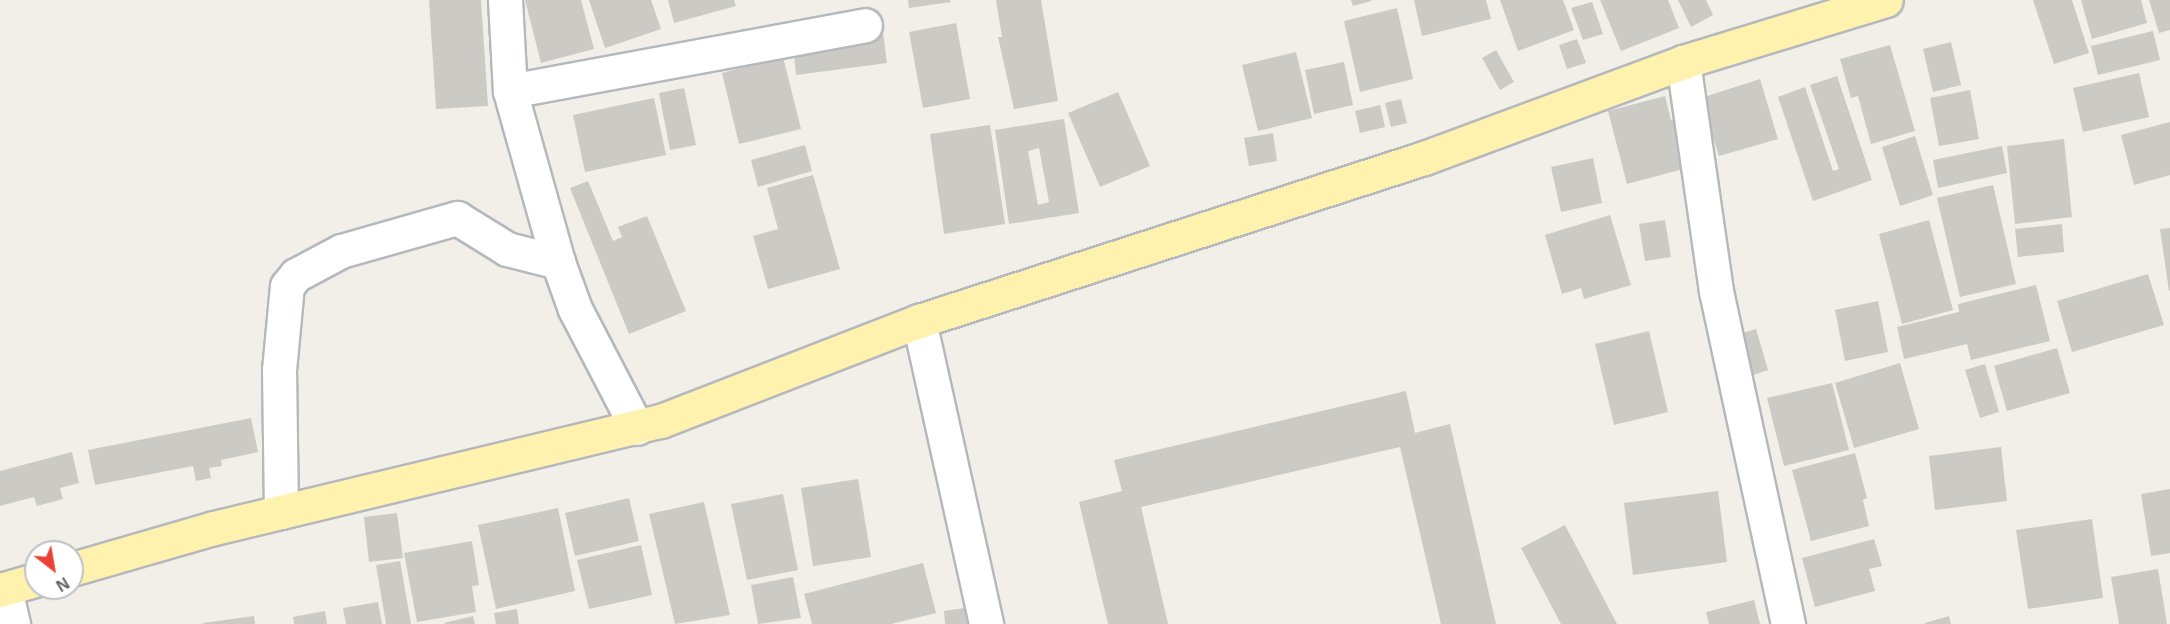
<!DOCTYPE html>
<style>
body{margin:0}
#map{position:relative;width:2170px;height:624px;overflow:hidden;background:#f1efe8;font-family:Helvetica,sans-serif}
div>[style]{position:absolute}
.building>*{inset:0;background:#cccac5}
.roads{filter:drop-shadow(2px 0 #b5b8bc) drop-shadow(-2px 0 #b5b8bc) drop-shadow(0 2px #b5b8bc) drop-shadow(0 -2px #b5b8bc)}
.minor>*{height:33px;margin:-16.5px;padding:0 16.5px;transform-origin:16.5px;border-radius:16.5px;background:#fff}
.major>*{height:33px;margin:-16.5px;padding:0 16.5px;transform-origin:16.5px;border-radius:16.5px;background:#fff2af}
span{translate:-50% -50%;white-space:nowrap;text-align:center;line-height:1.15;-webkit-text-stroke:4.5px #fff;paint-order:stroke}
.north{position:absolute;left:24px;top:540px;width:60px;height:60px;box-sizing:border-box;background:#fff;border:2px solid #bfc1c3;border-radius:50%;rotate:149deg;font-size:16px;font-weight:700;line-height:24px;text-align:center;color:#5f6368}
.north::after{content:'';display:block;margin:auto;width:21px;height:27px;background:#ea4335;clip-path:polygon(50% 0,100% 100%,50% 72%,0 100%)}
</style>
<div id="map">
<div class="building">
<i style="clip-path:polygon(429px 0,481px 0,488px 106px,436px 109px)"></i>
<i style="clip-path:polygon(525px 0,581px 0,594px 49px,541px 63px)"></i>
<i style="clip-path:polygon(589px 0,651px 0,661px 29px,605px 48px)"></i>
<i style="clip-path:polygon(668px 0,734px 0,736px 6px,674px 23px)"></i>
<i style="clip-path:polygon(908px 0,950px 0,951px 2px,909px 8px)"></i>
<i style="clip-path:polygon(996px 0,1041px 0,1058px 101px,1014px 109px,998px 37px,1002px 37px)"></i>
<i style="clip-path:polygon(1351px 0,1371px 0,1371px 1px,1353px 6px)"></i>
<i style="clip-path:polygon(1414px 0,1486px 0,1491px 19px,1422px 36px)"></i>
<i style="clip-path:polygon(1500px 0,1563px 0,1574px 30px,1518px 51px)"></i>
<i style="clip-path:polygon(1600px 0,1668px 0,1679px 28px,1621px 51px)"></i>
<i style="clip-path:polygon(1678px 0,1706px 0,1713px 15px,1691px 27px)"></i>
<i style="clip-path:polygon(2033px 0,2072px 0,2089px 53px,2054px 64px)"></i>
<i style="clip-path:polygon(2081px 0,2141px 0,2147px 23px,2092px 39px)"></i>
<i style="clip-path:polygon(2149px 0,2170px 0,2170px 30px,2159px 33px)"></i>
<i style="clip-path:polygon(1592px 2px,1603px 34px,1583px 40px,1571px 8px)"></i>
<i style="clip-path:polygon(1397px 8px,1413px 79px,1360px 92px,1344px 21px)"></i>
<i style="clip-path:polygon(956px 23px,970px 99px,923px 108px,909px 32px)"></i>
<i style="clip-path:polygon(2153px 31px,2160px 60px,2098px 75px,2091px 46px)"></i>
<i style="clip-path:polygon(883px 33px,887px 63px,796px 75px,793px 45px)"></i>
<i style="clip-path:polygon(1577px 39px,1586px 63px,1567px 69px,1559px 45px)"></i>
<i style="clip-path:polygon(1951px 42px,1961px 85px,1933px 92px,1923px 49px)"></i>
<i style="clip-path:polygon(1890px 45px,1915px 131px,1871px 144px,1858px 96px,1851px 98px,1840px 59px)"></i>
<i style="clip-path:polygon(1496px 50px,1514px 82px,1500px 90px,1482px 58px)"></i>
<i style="clip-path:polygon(1296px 52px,1312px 118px,1258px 131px,1242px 65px)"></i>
<i style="clip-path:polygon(783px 57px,801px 129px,739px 144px,722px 73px)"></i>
<i style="clip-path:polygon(1344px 62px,1353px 105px,1314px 114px,1305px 70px)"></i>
<i style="clip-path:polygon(2139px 73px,2149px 117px,2083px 132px,2073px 88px)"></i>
<i style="clip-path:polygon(1837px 76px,1872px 180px,1813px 201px,1778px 97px,1805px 87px,1833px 171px,1839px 169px,1810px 85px)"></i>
<i style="clip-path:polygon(1760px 79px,1778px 139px,1719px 156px,1701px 98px)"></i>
<i style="clip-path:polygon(684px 88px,696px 145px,670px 150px,659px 93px)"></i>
<i style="clip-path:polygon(1970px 90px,1979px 139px,1939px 146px,1930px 98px)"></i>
<i style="clip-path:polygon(1118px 92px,1150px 166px,1100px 187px,1068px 113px)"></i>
<i style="clip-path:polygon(1665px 96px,1671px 120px,1679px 118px,1691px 167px,1627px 184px,1608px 111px)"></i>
<i style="clip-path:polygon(654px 98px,666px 155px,585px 172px,573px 115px)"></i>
<i style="clip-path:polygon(1401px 99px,1407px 123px,1391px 127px,1385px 103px)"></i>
<i style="clip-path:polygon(1380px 105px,1385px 127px,1360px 133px,1355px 111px)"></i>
<i style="clip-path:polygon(evenodd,1064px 119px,1079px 213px,1009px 224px,995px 130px,1064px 119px,1039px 148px,1049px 202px,1038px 205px,1028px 151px,1039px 148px)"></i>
<i style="clip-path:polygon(2170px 122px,2170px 175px,2134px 185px,2121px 135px)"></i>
<i style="clip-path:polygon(990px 125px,1005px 224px,944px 234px,930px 134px)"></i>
<i style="clip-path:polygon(1273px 133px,1277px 161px,1249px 166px,1244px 138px)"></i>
<i style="clip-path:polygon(1915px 136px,1933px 195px,1900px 206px,1882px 147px)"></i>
<i style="clip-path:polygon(2064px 139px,2072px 217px,2015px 224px,2007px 146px)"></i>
<i style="clip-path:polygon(805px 145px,812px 171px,758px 187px,751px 160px)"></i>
<i style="clip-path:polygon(2002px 146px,2007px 173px,1938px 188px,1933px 160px)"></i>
<i style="clip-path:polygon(1593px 158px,1602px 203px,1561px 212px,1551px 167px)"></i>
<i style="clip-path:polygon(813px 175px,840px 269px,768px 289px,753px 236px,778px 229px,767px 188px)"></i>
<i style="clip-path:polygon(588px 181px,613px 241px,622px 237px,618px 227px,647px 216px,686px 311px,629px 334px,570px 188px)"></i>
<i style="clip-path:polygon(1993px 185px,2016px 284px,1960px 297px,1937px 198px)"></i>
<i style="clip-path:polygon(1610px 215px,1631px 285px,1584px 299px,1581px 288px,1562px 294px,1545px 235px)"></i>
<i style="clip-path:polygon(1665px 220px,1671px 257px,1645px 261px,1639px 224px)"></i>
<i style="clip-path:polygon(1929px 220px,1953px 310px,1902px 324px,1879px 234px)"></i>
<i style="clip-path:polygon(2062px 224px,2064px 252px,2018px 257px,2015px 229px)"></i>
<i style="clip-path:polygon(2170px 228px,2170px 291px,2169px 291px,2160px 229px)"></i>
<i style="clip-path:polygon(2148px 274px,2164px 325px,2072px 352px,2057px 301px)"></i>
<i style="clip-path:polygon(2036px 285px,2050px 341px,1971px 360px,1967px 344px,1904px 359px,1897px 327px,1959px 312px,1958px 304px)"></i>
<i style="clip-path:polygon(1878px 301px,1888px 352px,1845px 361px,1835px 310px)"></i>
<i style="clip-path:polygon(1756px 329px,1768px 370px,1744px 378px,1732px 336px)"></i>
<i style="clip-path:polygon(1649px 331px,1668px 412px,1614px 425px,1595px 344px)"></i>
<i style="clip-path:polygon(2057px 348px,2070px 393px,2007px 411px,1994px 366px)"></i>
<i style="clip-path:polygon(1900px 363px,1919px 429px,1854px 448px,1835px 383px)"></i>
<i style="clip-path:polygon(1985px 364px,1999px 412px,1980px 418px,1965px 370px)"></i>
<i style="clip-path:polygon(1832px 383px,1849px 450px,1784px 466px,1767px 398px)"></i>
<i style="clip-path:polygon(1406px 391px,1415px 433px,1450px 424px,1496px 624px,1441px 624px,1400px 447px,1141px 507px,1168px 624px,1108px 624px,1079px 502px,1122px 491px,1114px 460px)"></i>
<i style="clip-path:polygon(251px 418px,258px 452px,221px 460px,222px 466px,209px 468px,211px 478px,196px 481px,193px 466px,95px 485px,88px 450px)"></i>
<i style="clip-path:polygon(2001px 447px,2007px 501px,1935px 510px,1929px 456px)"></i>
<i style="clip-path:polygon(72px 452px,79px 483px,60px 488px,63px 499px,37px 506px,34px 497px,0 506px,0 471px)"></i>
<i style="clip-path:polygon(1855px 453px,1867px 498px,1863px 500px,1869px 526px,1811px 541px,1792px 470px)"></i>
<i style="clip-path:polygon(858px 479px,871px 557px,813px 566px,801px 488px)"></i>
<i style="clip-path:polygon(2170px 489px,2170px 553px,2151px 556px,2141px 494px)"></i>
<i style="clip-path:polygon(1718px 491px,1727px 562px,1633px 575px,1624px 503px)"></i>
<i style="clip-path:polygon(783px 494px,798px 570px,747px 580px,731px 504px)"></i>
<i style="clip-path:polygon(629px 498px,639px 541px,575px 556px,565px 513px)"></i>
<i style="clip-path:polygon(704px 502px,730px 615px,675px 624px,649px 514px)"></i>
<i style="clip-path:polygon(558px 508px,575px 591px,496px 609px,478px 525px)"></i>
<i style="clip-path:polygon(397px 513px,403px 558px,369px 562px,364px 517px)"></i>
<i style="clip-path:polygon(2092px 519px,2103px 598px,2028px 609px,2016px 530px)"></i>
<i style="clip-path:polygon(1565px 525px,1617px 624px,1561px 624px,1521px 548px)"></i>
<i style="clip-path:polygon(1874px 539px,1882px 566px,1869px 569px,1875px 591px,1815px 607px,1802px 558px)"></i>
<i style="clip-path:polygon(472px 541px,479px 585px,472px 586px,476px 612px,417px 622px,404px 553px)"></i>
<i style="clip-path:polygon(641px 545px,652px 595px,589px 609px,577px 560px)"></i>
<i style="clip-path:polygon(400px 561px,411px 624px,386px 624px,376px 565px)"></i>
<i style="clip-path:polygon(923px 563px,936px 613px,891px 624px,812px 624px,804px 594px)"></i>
<i style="clip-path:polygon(2158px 569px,2167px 624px,2119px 624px,2111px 577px)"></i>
<i style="clip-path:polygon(793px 577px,801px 618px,758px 624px,751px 585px)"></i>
<i style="clip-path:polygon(1754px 600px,1760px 624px,1709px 624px,1706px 612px)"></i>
<i style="clip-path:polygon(378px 602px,382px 624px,346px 624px,343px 608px)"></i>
<i style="clip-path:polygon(965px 608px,967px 624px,945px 624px,944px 611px)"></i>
<i style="clip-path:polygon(517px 609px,519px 624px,496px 624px,494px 613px)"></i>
<i style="clip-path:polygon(325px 611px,327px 624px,294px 624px,293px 617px)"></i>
<i style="clip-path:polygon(254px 616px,255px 624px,203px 624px,203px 623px)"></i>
<i style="clip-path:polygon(473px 616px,475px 624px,445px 624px,444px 623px)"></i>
<i style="clip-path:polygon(1949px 616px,1951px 624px,1925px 624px,1925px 623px)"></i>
</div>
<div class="roads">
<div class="minor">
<i style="left:505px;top:0;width:91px;rotate:86.9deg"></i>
<i style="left:510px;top:91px;width:178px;rotate:74.3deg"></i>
<i style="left:558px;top:262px;width:50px;rotate:70.1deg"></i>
<i style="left:575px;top:309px;width:134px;rotate:62.5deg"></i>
<i style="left:1683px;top:62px;width:231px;rotate:81.8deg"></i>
<i style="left:1716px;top:291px;width:341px;rotate:77.8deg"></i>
<i style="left:510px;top:91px;width:361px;rotate:-10.5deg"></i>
<i style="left:919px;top:321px;width:310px;rotate:77.5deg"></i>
<i style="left:281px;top:512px;width:142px;rotate:-90.8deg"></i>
<i style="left:279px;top:370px;width:84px;rotate:-84.6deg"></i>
<i style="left:287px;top:286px;width:14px;rotate:-51deg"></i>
<i style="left:296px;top:275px;width:51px;rotate:-28.1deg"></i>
<i style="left:341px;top:251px;width:121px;rotate:-15.9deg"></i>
<i style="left:457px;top:218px;width:59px;rotate:31.8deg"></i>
<i style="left:507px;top:249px;width:53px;rotate:14.3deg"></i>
<i style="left:5px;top:589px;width:36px;rotate:77deg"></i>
</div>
<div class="major">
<i style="left:72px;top:569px;width:148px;rotate:-16.1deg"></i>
<i style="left:214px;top:528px;width:460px;rotate:-13.5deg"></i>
<i style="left:661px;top:421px;width:277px;rotate:-21.2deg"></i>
<i style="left:919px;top:321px;width:531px;rotate:-17.89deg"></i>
<i style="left:1424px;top:158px;width:276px;rotate:-20.3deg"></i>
<i style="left:1683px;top:62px;width:212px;rotate:-17deg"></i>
<i style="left:0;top:590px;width:37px;rotate:-16deg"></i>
</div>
</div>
<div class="north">N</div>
</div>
